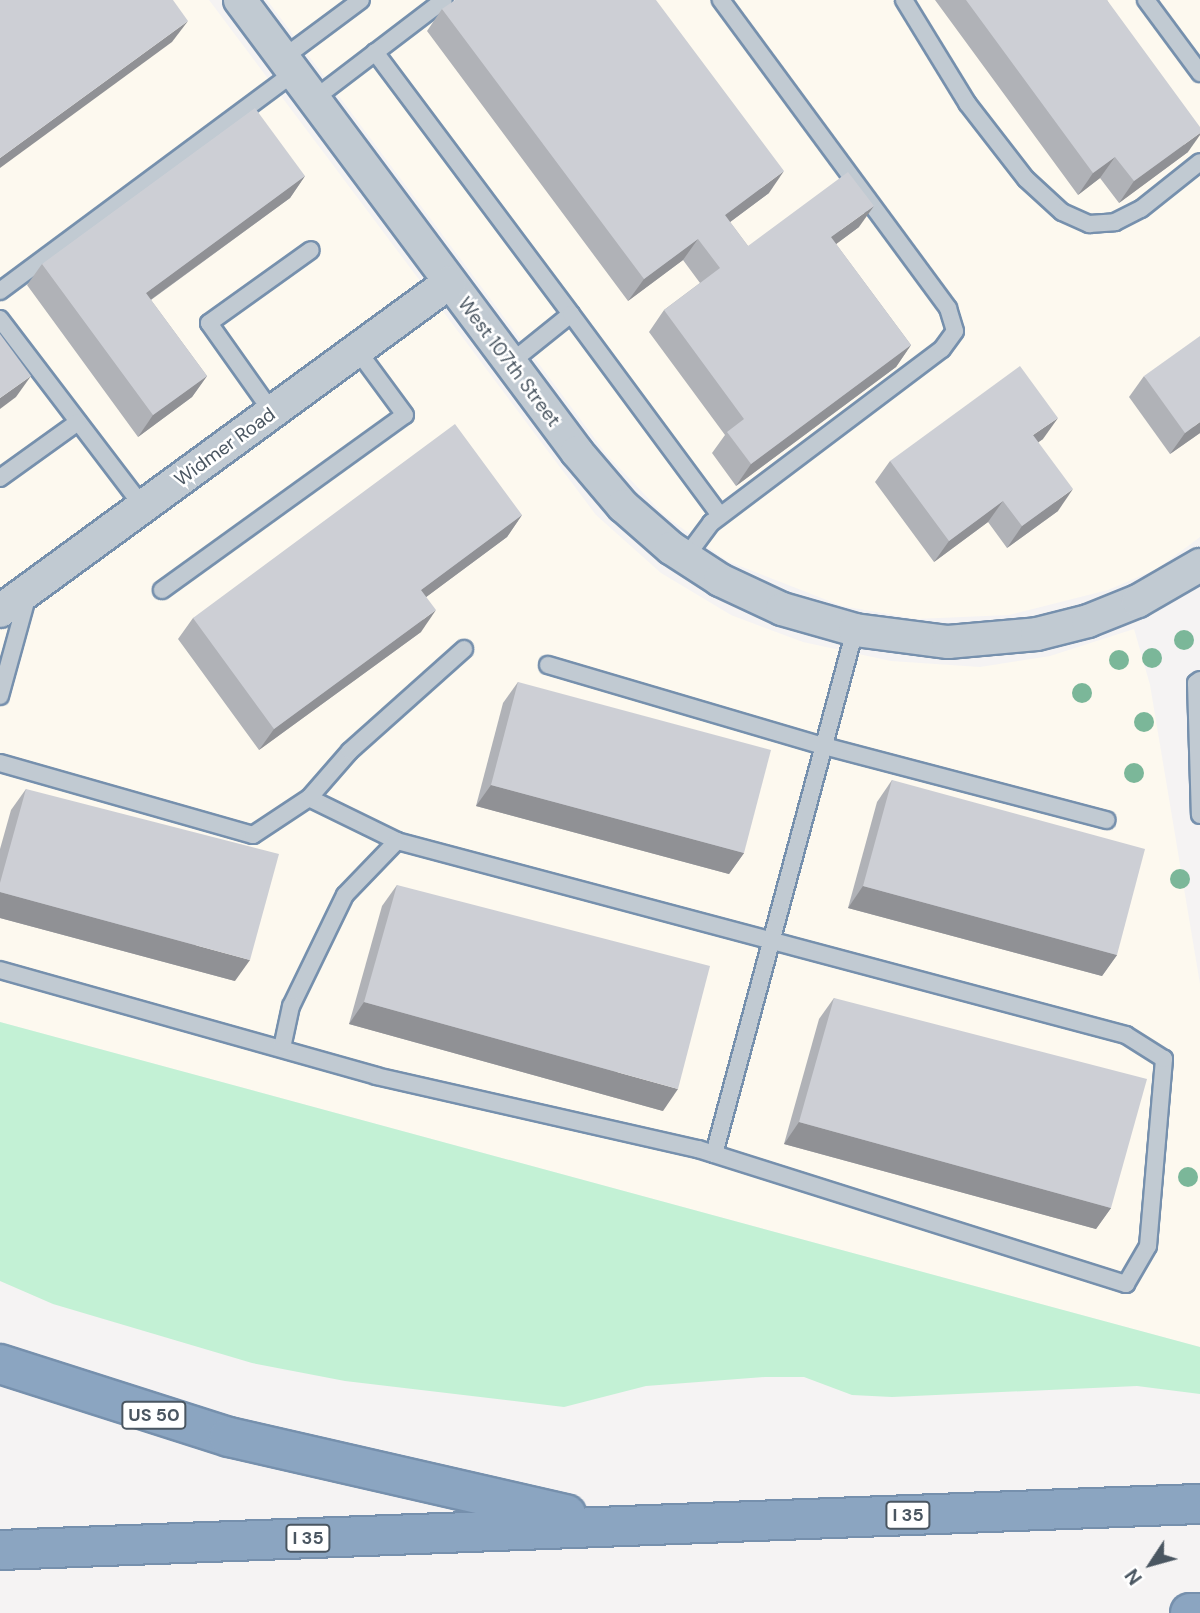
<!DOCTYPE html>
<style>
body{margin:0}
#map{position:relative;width:1200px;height:1613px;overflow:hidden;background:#f5f3f3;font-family:"DM Sans",sans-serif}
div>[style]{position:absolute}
.commercial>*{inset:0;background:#fdf9ef}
.green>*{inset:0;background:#c3f1d5}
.roads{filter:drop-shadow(2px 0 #7690ad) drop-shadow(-2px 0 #7690ad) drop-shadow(0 2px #7690ad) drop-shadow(0 -2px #7690ad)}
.lane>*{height:16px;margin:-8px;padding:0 8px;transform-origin:8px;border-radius:8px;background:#c1cad2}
.street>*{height:32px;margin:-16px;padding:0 16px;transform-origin:16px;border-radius:16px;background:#c1cad2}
.highway>*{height:38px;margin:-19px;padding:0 19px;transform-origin:19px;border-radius:19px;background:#8ba5c1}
.trees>*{width:20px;height:20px;margin:-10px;border-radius:50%;background:#7bb799}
.wall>*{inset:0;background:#b0b2b7}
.shaded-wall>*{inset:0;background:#909195}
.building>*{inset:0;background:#cdcfd5}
span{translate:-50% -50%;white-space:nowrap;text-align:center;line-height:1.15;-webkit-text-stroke:5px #fff;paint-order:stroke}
.shield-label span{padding:2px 5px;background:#fff;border:2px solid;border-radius:5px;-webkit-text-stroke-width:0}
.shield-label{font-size:18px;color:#4a5661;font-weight:700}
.street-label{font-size:19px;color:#4a5661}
.north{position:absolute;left:1116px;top:1529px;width:70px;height:70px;-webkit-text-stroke:5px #fff;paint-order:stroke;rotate:234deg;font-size:19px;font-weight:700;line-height:28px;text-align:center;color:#4a5661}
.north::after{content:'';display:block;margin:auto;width:24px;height:32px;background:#4a5661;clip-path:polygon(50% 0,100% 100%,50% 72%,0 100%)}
</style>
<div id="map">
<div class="commercial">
<i style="clip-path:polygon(0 0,209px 0,596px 515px,661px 573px,731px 615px,803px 642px,891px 661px,980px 667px,1050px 656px,1134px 629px,1150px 685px,1200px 984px,1200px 1347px,0 1022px)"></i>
<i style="clip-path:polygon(267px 0,1200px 0,1200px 537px,1157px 569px,1108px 590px,1009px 615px,916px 619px,842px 606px,727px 561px,664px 515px,607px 455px)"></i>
</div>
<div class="green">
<i style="clip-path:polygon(0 1022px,1200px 1347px,1200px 1394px,1137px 1386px,892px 1397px,852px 1395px,804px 1377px,765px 1377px,646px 1386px,564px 1407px,345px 1381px,252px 1363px,53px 1304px,0 1281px)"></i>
</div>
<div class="roads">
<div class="lane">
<i style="left:904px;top:0;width:121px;rotate:58.5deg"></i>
<i style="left:967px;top:103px;width:96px;rotate:52.2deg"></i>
<i style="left:1026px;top:179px;width:49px;rotate:42.5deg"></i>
<i style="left:1062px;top:212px;width:30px;rotate:24deg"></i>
<i style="left:1089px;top:224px;width:26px;rotate:-4deg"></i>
<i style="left:1115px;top:222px;width:29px;rotate:-27deg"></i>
<i style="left:1141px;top:209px;width:75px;rotate:-38.5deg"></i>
<i style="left:1146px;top:0;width:91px;rotate:53.5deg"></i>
<i style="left:375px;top:52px;width:327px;rotate:53.2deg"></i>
<i style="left:571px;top:314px;width:78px;rotate:141.2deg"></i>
<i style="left:283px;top:58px;width:97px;rotate:-36.6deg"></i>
<i style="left:314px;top:99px;width:163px;rotate:-37.3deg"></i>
<i style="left:0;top:291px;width:366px;rotate:-36.6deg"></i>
<i style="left:571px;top:314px;width:250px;rotate:53.5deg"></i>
<i style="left:0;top:319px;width:236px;rotate:52.7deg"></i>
<i style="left:272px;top:412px;width:109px;rotate:-125.3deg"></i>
<i style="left:209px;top:323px;width:125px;rotate:-35.6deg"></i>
<i style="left:0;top:478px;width:96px;rotate:-35.7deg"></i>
<i style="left:685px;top:558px;width:44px;rotate:-53.4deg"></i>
<i style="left:711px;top:523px;width:289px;rotate:-37deg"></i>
<i style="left:942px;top:349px;width:22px;rotate:-54deg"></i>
<i style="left:955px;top:331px;width:24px;rotate:-107deg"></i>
<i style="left:948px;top:308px;width:383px;rotate:-126.4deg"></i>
<i style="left:162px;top:590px;width:299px;rotate:-35.8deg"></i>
<i style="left:405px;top:415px;width:81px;rotate:-126.4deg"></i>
<i style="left:548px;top:665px;width:288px;rotate:16.4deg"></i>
<i style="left:824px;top:746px;width:292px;rotate:14.7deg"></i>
<i style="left:1200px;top:680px;width:5px;rotate:143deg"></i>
<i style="left:1196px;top:683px;width:132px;rotate:88.3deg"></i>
<i style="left:0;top:696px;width:106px;rotate:-74.6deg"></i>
<i style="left:0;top:763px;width:263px;rotate:15.9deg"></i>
<i style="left:253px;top:835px;width:67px;rotate:-33.5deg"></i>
<i style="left:309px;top:798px;width:98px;rotate:26deg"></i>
<i style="left:309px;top:798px;width:62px;rotate:-48.9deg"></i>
<i style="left:350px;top:751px;width:153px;rotate:-41.8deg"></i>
<i style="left:0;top:970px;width:391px;rotate:15.7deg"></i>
<i style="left:376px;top:1076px;width:330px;rotate:12.8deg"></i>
<i style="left:698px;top:1149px;width:449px;rotate:17.5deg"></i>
<i style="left:1126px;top:1284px;width:44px;rotate:-59.9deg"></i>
<i style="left:1148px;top:1246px;width:188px;rotate:-85.1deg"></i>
<i style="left:1164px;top:1059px;width:45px;rotate:-147.7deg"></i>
<i style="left:1126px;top:1035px;width:754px;rotate:-165.1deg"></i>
<i style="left:397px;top:841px;width:75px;rotate:133.9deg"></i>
<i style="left:345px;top:895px;width:123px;rotate:115.9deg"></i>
<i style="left:291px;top:1006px;width:43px;rotate:102.1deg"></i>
<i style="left:714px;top:1154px;width:543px;rotate:-74.94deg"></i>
</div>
<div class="street">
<i style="left:240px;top:0;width:564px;rotate:53.29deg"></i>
<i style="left:577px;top:452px;width:71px;rotate:49.6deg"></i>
<i style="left:623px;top:506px;width:64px;rotate:41.2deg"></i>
<i style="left:671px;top:548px;width:59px;rotate:33.1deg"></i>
<i style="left:720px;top:580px;width:68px;rotate:25.1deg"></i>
<i style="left:782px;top:609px;width:76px;rotate:16deg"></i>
<i style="left:855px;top:630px;width:94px;rotate:7.4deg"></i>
<i style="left:948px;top:642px;width:89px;rotate:-5.1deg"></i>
<i style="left:1037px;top:634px;width:53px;rotate:-14.3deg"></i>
<i style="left:1088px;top:621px;width:54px;rotate:-21.8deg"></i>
<i style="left:1138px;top:601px;width:72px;rotate:-30.1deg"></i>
<i style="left:0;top:611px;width:557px;rotate:-36.17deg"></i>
</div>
<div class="highway">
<i style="left:0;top:1364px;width:240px;rotate:17.7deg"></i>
<i style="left:229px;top:1437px;width:346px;rotate:12.9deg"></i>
<i style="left:0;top:1550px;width:1201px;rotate:-2.2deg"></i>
<i style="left:1190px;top:1613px;width:10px"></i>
</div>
</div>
<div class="trees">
<i style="left:1184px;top:640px"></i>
<i style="left:1152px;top:658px"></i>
<i style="left:1119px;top:660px"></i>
<i style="left:1082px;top:693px"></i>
<i style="left:1144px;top:722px"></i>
<i style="left:1134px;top:773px"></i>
<i style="left:1180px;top:879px"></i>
<i style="left:1188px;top:1177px"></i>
</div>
<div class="wall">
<i style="clip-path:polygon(935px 0,1107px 0,1188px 152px,1119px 203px,1100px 178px,1078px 195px)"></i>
<i style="clip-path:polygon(442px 9px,769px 193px,730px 222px,748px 246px,859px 227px,836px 244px,911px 345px,896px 367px,736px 486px,712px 453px,725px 435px,649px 332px,664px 310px,700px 283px,683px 260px,628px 301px,427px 31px)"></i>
<i style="clip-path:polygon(305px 176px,290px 198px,151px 300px,207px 376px,192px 397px,138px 437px,27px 285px,42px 264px)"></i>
<i style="clip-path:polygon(1144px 376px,1200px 433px,1170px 454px,1129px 397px)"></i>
<i style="clip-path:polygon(1043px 439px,1038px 442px,1058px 511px,1007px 548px,988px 522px,934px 562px,875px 482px,890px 461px)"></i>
<i style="clip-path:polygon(522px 515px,507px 537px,426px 597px,421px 632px,259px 750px,178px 639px,193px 618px)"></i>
<i style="clip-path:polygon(518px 682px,744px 853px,729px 874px,476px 806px,503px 703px)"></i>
<i style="clip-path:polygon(892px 780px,1117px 955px,1102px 976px,848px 908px,877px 802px)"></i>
<i style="clip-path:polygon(26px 789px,235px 981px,0 918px,0 849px,11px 810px)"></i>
<i style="clip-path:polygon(397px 885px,663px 1111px,349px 1024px,382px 906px)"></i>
<i style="clip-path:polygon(834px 998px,1111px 1208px,1096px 1229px,784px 1144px,819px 1019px)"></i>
</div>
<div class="shaded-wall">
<i style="clip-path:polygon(188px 21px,172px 42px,0 168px,0 158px)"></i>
<i style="clip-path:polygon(1200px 133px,1200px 135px,1188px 152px,1119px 203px,1134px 181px)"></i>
<i style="clip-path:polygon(1115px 157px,1100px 178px,1078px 195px,1093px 173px)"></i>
<i style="clip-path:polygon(784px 171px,769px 193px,710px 237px,725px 215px)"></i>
<i style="clip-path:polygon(305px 176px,290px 198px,131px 314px,146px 293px)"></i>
<i style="clip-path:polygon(874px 206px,859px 227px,816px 259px,831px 237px)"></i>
<i style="clip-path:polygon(698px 239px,683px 260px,628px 301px,644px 279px)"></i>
<i style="clip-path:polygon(911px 345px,896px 367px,736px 486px,751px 464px)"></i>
<i style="clip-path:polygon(31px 376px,16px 397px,0 409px,0 398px)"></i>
<i style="clip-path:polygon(207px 376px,192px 397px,138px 437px,153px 415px)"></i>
<i style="clip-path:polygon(1058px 418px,1043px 439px,1018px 457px,1033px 435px)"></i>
<i style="clip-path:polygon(1200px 422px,1200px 433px,1170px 454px,1185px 433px)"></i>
<i style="clip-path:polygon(1073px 489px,1058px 511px,1007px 548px,1022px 526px)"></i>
<i style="clip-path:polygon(1003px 501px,988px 522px,934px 562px,949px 541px)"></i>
<i style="clip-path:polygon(522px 515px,507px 537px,406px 612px,421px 590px)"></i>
<i style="clip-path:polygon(436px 610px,421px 632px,259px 750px,274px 729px)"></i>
<i style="clip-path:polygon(491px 785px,744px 853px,729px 874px,476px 806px)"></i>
<i style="clip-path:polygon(863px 886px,1117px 955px,1102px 976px,848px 908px)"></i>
<i style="clip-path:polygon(0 892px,250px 960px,235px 981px,0 918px)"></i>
<i style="clip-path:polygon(364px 1002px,678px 1089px,663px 1111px,349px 1024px)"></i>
<i style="clip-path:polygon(799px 1122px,1111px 1208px,1096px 1229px,784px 1144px)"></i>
</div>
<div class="building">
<i style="clip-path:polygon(0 0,173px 0,188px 21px,0 158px)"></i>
<i style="clip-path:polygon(455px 0,656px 0,784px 171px,725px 215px,748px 246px,848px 172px,874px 206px,831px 237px,911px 345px,751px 464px,727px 432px,744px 419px,664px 310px,720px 268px,698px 239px,644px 279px,442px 9px)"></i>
<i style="clip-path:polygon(966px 0,1107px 0,1200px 127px,1200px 133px,1134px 181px,1115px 157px,1093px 173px)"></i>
<i style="clip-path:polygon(255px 108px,305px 176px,146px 293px,207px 376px,153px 415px,42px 264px)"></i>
<i style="clip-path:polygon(0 334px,31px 376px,0 398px)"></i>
<i style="clip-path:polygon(1200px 336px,1200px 422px,1185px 433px,1144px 376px)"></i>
<i style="clip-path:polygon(1020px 366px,1058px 418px,1033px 435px,1073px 489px,1022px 526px,1003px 501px,949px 541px,890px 461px)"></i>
<i style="clip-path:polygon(455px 424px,522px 515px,421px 590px,436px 610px,274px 729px,193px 618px)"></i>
<i style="clip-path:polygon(518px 682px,771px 750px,744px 853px,491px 785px)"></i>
<i style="clip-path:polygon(892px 780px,1145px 849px,1117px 955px,863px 886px)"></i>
<i style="clip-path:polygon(26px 789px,279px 854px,250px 960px,0 892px,0 883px)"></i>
<i style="clip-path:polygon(397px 885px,710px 966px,678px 1089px,364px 1002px)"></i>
<i style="clip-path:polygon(834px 998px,1147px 1079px,1111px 1208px,799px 1122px)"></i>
</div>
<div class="shield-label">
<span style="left:154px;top:1415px">US 50</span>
<span style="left:908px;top:1515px">I 35</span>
<span style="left:308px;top:1538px">I 35</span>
</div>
<div class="street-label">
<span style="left:509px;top:362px;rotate:53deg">West 107th Street</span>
<span style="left:225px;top:447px;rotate:-36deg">Widmer Road</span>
</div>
<div class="north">N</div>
</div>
